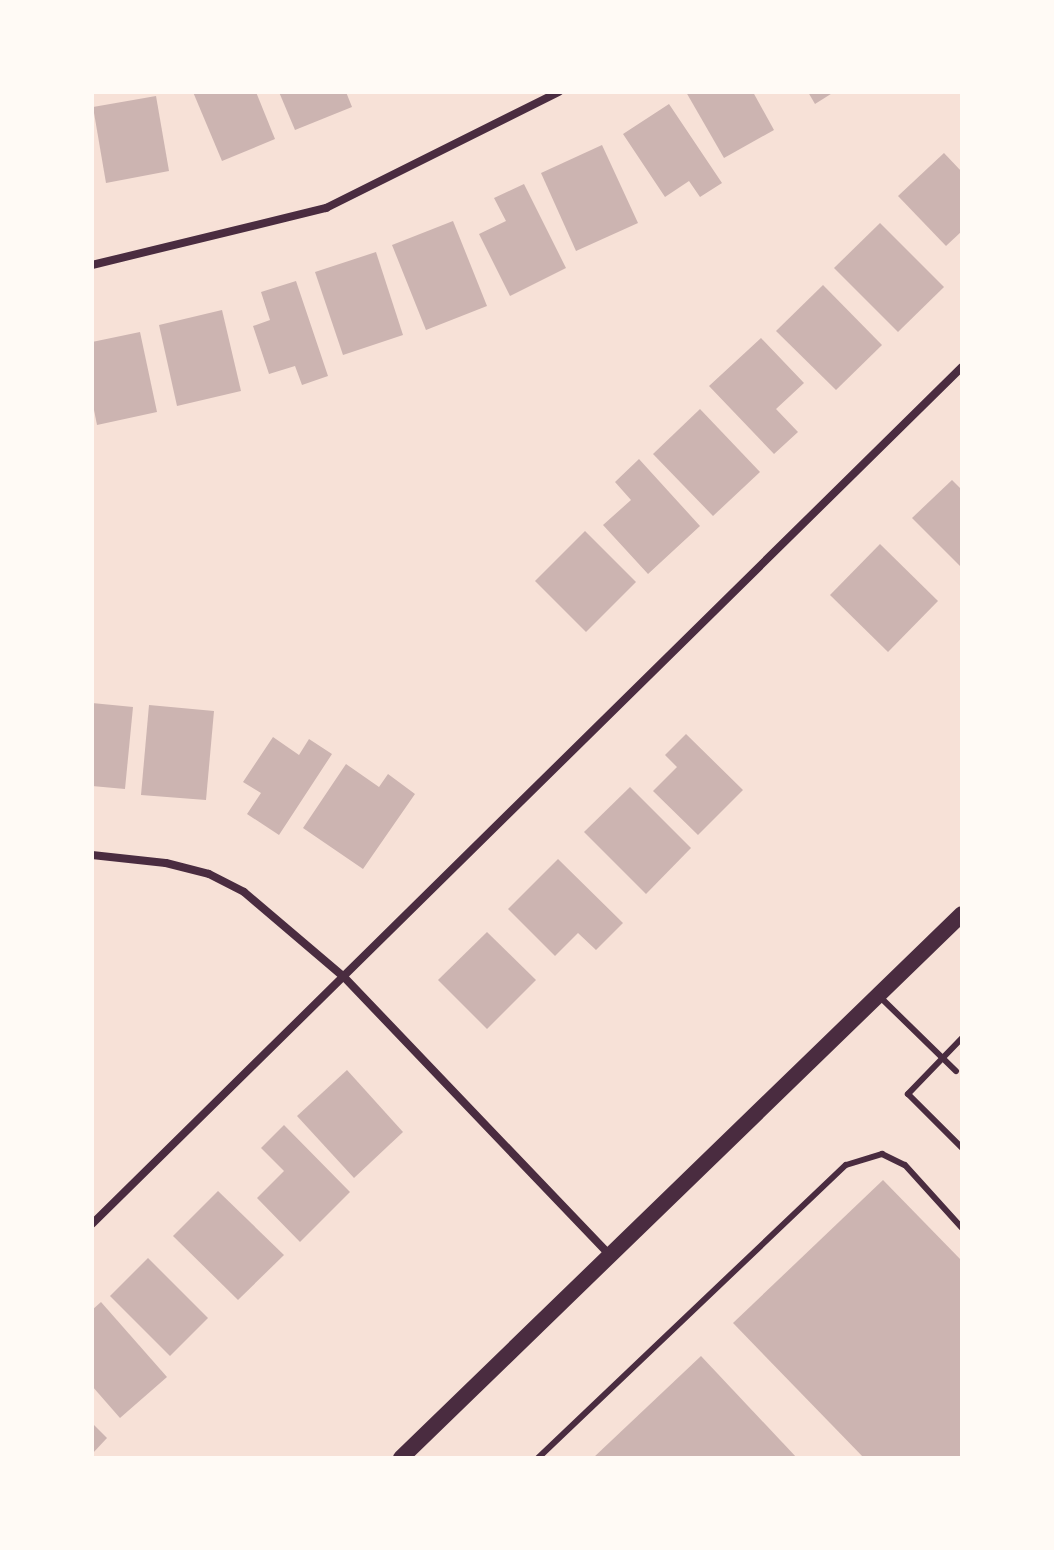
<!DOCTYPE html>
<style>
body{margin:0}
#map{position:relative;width:1054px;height:1550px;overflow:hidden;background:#f7e1d7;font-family:Bitter,serif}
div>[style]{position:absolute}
.building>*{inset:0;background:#ccb4b1}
.service>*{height:6px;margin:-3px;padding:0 3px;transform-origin:3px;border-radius:3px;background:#4a2c40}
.minor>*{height:8px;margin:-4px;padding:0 4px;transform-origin:4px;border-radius:4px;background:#4a2c40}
.secondary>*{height:16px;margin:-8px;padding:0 8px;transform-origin:8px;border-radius:8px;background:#4a2c40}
span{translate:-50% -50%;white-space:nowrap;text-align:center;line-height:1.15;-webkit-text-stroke:8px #fffaf5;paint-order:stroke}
.frame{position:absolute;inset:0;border:94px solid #fffaf5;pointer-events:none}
</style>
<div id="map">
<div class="building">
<i style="clip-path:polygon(193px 92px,256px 92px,275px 139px,222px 161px)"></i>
<i style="clip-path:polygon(279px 92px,346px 92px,352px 107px,295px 130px)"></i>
<i style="clip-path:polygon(686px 92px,753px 92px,774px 130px,724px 158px)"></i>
<i style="clip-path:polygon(808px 92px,834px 92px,815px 104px)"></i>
<i style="clip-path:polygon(156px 96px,169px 171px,106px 183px,93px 107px)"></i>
<i style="clip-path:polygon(669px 104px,722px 183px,700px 197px,689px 181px,665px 197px,623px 134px)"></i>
<i style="clip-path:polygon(602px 145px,638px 223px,576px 251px,541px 173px)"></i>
<i style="clip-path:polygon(944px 153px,962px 172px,962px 231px,946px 246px,898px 196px)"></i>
<i style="clip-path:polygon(524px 184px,566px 268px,510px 296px,479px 234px,506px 221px,494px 198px)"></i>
<i style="clip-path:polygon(453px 221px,487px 306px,426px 330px,392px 245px)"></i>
<i style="clip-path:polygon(880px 223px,944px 287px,898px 332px,834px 268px)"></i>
<i style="clip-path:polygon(376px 252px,403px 335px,343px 355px,315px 272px)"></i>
<i style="clip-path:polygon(296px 281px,328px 376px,302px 385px,295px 366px,269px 374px,253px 326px,270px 320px,261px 292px)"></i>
<i style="clip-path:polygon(823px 285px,882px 345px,836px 390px,776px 331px)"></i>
<i style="clip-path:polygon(222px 310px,241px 391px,177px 406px,159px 325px)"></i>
<i style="clip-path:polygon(140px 332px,157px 412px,97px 425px,92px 400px,92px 342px)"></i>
<i style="clip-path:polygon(761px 338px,804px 383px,776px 409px,798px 432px,774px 454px,709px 386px)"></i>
<i style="clip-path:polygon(700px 409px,760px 472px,713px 516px,653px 454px)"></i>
<i style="clip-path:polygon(639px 459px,700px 526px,648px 574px,603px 525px,631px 500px,615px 482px)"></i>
<i style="clip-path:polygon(952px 480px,962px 490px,962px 568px,912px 518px)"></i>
<i style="clip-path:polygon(585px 531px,636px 582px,586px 632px,535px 581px)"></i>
<i style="clip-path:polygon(880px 544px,938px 601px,888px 652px,830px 595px)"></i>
<i style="clip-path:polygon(92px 703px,133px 707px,125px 789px,92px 786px)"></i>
<i style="clip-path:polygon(149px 705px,214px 711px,206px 800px,141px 795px)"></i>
<i style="clip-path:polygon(686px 734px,743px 790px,698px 835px,653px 791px,677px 767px,665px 755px)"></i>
<i style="clip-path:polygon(273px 737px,299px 755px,309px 739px,332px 754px,279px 835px,247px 814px,261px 793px,243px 782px)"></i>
<i style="clip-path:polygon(346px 764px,379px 787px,388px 774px,415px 794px,363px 869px,303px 828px)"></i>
<i style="clip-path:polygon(630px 787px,691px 848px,646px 894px,584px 832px)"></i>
<i style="clip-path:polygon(558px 859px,623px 923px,596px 950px,578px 933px,555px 956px,508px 909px)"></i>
<i style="clip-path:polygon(487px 932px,536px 980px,487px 1029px,438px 980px)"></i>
<i style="clip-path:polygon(347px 1070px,403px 1132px,354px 1178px,297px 1116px)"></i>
<i style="clip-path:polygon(284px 1125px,350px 1192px,300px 1242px,257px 1198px,284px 1171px,261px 1148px)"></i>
<i style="clip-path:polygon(883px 1180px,962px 1261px,962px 1458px,864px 1458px,733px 1323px)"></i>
<i style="clip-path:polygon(218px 1191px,284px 1255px,238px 1300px,173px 1236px)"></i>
<i style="clip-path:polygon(148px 1258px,208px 1318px,170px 1356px,110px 1296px)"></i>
<i style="clip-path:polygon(101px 1302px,167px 1377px,120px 1418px,92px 1386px,92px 1310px)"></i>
<i style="clip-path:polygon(701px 1356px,797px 1458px,593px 1458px)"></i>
<i style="clip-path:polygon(92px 1423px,107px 1438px,92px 1454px)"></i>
</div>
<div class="service">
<i style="left:878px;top:995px;width:109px;rotate:44.3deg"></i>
<i style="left:962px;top:1038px;width:78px;rotate:134deg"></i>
<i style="left:908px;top:1094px;width:76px;rotate:45deg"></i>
<i style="left:538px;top:1458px;width:425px;rotate:-43.6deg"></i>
<i style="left:846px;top:1165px;width:38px;rotate:-17deg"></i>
<i style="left:882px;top:1154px;width:25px;rotate:26deg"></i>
<i style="left:905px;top:1165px;width:85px;rotate:47.9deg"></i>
</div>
<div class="minor">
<i style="left:92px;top:265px;width:241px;rotate:-13.7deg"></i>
<i style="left:326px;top:208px;width:260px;rotate:-26.5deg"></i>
<i style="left:92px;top:855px;width:74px;rotate:6.2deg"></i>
<i style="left:166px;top:863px;width:44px;rotate:14.3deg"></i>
<i style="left:209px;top:874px;width:39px;rotate:27deg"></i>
<i style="left:244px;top:892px;width:131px;rotate:40.4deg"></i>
<i style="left:344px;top:977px;width:385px;rotate:46.3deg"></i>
<i style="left:92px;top:1224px;width:1221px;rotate:-44.57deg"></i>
</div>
<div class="secondary">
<i style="left:401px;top:1458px;width:781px;rotate:-44.12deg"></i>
</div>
<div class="frame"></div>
</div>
